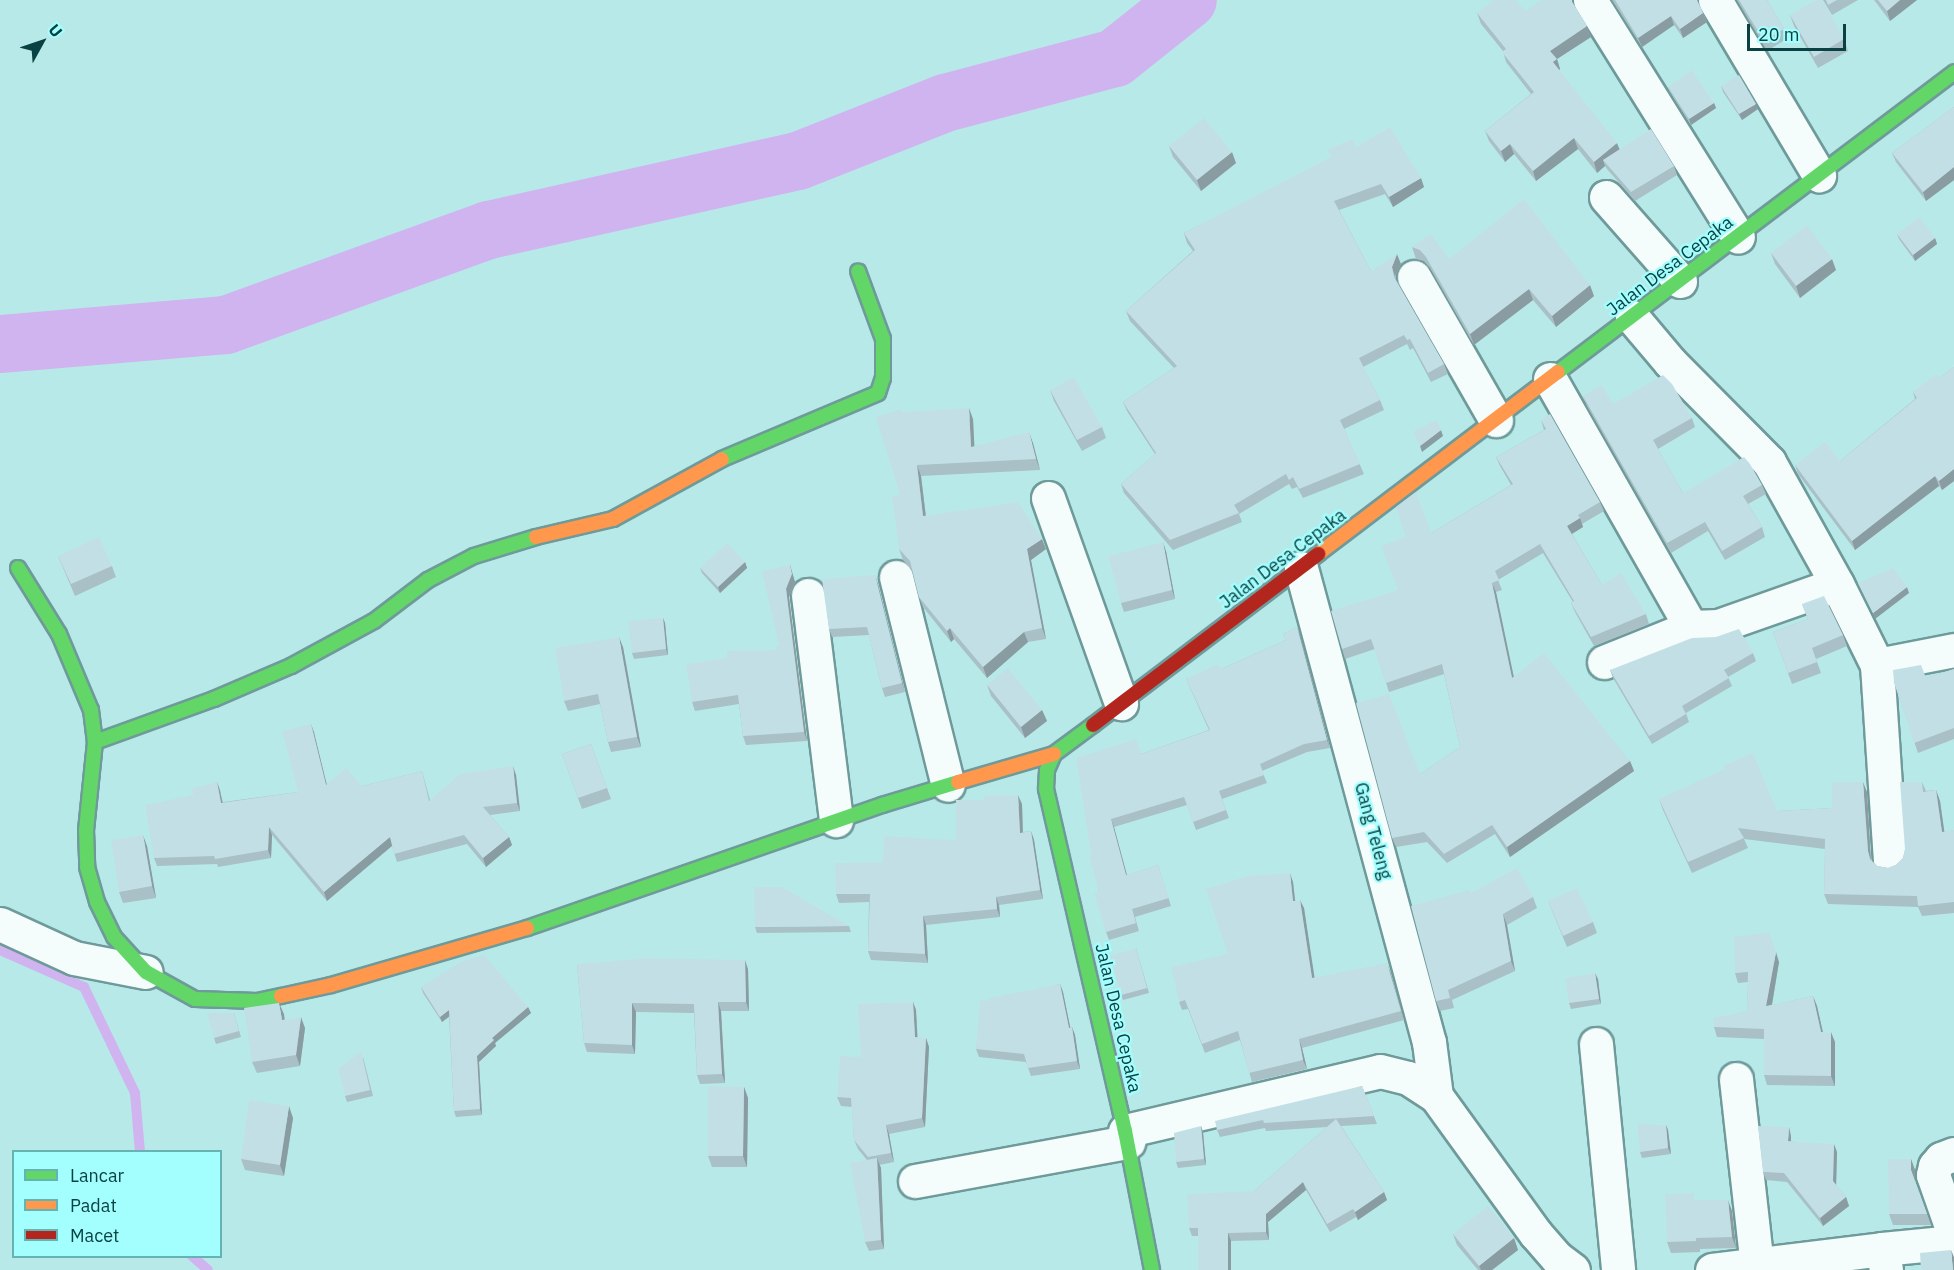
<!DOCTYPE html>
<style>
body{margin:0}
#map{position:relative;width:1954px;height:1270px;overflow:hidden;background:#b8e9e9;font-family:"IBM Plex Sans",sans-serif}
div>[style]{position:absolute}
.stream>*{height:10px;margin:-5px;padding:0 5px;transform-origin:5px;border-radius:5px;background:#d0b4ef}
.river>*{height:58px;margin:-29px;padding:0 29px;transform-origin:29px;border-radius:29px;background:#d0b4ef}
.roads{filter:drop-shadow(2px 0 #6f9a9a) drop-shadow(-2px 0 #6f9a9a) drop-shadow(0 2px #6f9a9a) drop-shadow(0 -2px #6f9a9a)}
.street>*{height:33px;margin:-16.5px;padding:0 16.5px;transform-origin:16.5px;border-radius:16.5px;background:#f4fcfc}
.fast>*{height:14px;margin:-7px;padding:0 7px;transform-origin:7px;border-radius:7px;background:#63d668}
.slow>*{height:14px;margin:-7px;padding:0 7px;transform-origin:7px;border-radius:7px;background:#ff974d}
.jam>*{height:14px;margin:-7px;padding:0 7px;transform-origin:7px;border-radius:7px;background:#b3261e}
.wall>*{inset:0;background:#a8c0c6}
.shaded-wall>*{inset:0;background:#889ca1}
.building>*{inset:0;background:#c3dfe6}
span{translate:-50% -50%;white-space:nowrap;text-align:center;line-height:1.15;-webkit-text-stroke:4.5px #a3fefe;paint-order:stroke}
.street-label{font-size:18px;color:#0a4243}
.legend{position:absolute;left:12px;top:1150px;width:210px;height:108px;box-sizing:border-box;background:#a3fefe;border:2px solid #66b3b3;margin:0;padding:8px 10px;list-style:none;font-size:18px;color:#0a4243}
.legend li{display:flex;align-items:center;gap:12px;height:30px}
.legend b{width:30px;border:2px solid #66b3b3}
.north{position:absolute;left:12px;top:12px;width:60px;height:60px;-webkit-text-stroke:4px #a3fefe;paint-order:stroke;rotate:50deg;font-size:16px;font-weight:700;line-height:24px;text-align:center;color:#0a4243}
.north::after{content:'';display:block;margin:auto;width:21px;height:27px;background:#0a4243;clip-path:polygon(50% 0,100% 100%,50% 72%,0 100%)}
.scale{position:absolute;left:1747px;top:24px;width:99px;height:27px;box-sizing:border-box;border:3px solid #0a4243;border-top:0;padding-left:8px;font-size:18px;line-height:21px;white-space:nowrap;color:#0a4243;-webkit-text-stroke:4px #a3fefe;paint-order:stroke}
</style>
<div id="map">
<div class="stream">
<i style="left:0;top:950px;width:92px;rotate:23.8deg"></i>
<i style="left:84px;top:987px;width:118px;rotate:64.3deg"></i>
<i style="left:135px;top:1093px;width:59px;rotate:85.2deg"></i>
<i style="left:192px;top:1256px;width:21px;rotate:41deg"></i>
</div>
<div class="river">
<i style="left:0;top:344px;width:227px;rotate:-4.8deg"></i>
<i style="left:226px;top:325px;width:280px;rotate:-19.9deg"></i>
<i style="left:489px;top:230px;width:317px;rotate:-12.6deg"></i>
<i style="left:798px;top:161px;width:158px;rotate:-21.5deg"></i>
<i style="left:945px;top:103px;width:176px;rotate:-14.8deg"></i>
<i style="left:1115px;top:58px;width:93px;rotate:-38.5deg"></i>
</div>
<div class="roads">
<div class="street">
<i style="left:1590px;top:0;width:279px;rotate:58deg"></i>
<i style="left:1715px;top:0;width:204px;rotate:59.3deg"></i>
<i style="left:1606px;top:197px;width:112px;rotate:48.6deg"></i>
<i style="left:1414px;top:277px;width:165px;rotate:60.2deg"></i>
<i style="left:1632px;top:317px;width:59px;rotate:49.8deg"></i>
<i style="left:1670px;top:362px;width:141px;rotate:45.3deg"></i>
<i style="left:1769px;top:462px;width:140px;rotate:60.9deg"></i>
<i style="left:1837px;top:584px;width:90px;rotate:63.7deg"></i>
<i style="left:1877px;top:665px;width:195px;rotate:86.2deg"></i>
<i style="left:1550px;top:379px;width:285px;rotate:60.4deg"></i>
<i style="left:1691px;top:627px;width:27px;rotate:-2deg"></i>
<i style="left:1718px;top:626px;width:126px;rotate:-19.4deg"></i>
<i style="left:1048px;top:498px;width:218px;rotate:70.4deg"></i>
<i style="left:1301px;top:568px;width:491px;rotate:74.9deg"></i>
<i style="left:1429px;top:1042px;width:54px;rotate:82.6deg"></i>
<i style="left:896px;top:577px;width:214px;rotate:76deg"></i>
<i style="left:808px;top:595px;width:227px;rotate:82.9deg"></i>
<i style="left:1604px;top:662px;width:94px;rotate:-21.9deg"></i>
<i style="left:1877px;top:665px;width:78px;rotate:-11deg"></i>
<i style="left:0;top:924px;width:81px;rotate:24.7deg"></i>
<i style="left:74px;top:958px;width:73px;rotate:11deg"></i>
<i style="left:1596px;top:1044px;width:227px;rotate:84.4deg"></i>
<i style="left:1736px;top:1079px;width:187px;rotate:83.6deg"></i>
<i style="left:1125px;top:1131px;width:262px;rotate:-13.2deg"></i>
<i style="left:1380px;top:1071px;width:29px;rotate:14deg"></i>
<i style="left:1408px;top:1078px;width:33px;rotate:33deg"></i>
<i style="left:1436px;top:1096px;width:170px;rotate:54.1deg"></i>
<i style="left:1536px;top:1234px;width:32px;rotate:49deg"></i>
<i style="left:1557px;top:1258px;width:20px;rotate:37deg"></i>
<i style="left:1954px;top:1154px;width:14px;rotate:159deg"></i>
<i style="left:1941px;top:1159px;width:9px;rotate:131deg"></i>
<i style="left:1935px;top:1166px;width:9px;rotate:103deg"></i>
<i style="left:1933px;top:1175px;width:64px;rotate:70.7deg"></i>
<i style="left:915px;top:1181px;width:217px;rotate:-10.4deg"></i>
<i style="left:1882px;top:1249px;width:72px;rotate:-5.6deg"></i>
<i style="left:1712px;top:1270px;width:171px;rotate:-7deg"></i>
<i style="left:1882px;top:1249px;width:21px;rotate:79deg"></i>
</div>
<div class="fast">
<i style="left:1558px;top:372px;width:497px;rotate:-37.1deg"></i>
<i style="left:722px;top:459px;width:169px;rotate:-22.9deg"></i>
<i style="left:878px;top:393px;width:16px;rotate:-72deg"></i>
<i style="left:883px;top:378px;width:39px;rotate:-90deg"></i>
<i style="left:883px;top:339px;width:72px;rotate:-110.2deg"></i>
<i style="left:18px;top:568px;width:78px;rotate:58.2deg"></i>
<i style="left:59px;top:634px;width:82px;rotate:67.2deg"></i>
<i style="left:91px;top:710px;width:32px;rotate:83deg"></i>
<i style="left:95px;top:742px;width:88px;rotate:95.8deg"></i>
<i style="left:86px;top:830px;width:37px;rotate:88deg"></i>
<i style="left:87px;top:867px;width:36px;rotate:74deg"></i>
<i style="left:97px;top:902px;width:39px;rotate:64deg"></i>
<i style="left:114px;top:937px;width:47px;rotate:47.6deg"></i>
<i style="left:146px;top:972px;width:56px;rotate:28.9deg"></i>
<i style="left:195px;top:999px;width:62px;rotate:1.8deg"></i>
<i style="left:257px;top:1001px;width:25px;rotate:-12deg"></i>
<i style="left:1093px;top:725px;width:49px;rotate:143.4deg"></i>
<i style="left:1054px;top:754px;width:17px;rotate:114deg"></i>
<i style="left:1047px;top:770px;width:19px;rotate:93deg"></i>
<i style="left:1046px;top:789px;width:351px;rotate:77deg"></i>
<i style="left:1125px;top:1131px;width:142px;rotate:79deg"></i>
<i style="left:95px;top:742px;width:127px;rotate:-19.9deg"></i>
<i style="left:214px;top:699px;width:84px;rotate:-23.2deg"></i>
<i style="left:291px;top:666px;width:94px;rotate:-28.5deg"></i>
<i style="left:374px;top:621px;width:68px;rotate:-37.2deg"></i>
<i style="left:428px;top:580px;width:52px;rotate:-27.6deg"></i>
<i style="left:474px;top:556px;width:65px;rotate:-17deg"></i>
<i style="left:527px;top:928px;width:376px;rotate:-19.1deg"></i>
<i style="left:882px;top:805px;width:79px;rotate:-16.8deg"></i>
</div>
<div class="slow">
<i style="left:536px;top:537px;width:79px;rotate:-13.2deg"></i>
<i style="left:613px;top:519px;width:124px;rotate:-28.8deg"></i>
<i style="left:1318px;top:554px;width:301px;rotate:-37.2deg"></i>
<i style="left:958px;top:782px;width:100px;rotate:-16.3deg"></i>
<i style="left:281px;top:996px;width:51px;rotate:-12.4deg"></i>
<i style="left:331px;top:985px;width:204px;rotate:-16.2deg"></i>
</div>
<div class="jam">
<i style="left:1093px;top:725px;width:283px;rotate:-37.2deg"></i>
</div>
</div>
<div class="wall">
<i style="clip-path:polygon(1612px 0,1697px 0,1707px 22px,1683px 38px,1674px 25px,1642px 47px)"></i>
<i style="clip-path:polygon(1737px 0,1767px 0,1784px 29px,1788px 38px,1767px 51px)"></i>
<i style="clip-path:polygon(1823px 0,1858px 0,1832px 15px)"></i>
<i style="clip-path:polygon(1874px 0,1917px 0,1890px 21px)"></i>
<i style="clip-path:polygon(1571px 1px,1591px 37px,1557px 59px,1560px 69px,1559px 70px,1620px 149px,1674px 166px,1677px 175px,1635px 201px,1607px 169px,1605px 166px,1597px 173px,1578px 149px,1536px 181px,1514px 154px,1505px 162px,1489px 141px,1485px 131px,1531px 94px,1506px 62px,1503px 51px,1481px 24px,1477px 13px,1525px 11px)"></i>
<i style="clip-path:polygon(1790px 15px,1844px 39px,1848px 51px,1818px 68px,1794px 26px)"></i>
<i style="clip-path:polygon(1721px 86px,1758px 109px,1742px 120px,1723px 92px)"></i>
<i style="clip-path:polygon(1668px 87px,1714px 103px,1716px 108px,1691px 125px,1670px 92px)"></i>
<i style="clip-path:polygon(1954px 107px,1954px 180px,1926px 201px,1896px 162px,1892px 153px)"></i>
<i style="clip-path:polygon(1169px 146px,1236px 163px,1201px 191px,1173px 157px)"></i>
<i style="clip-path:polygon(1356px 147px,1424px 187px,1393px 207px,1385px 194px,1339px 210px,1371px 271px,1401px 264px,1395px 276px,1396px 280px,1444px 364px,1448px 374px,1431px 382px,1413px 348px,1410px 350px,1407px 344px,1363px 367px,1380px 400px,1384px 410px,1344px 429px,1364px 474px,1303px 498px,1297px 487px,1292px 489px,1289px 484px,1239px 514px,1242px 522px,1173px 550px,1124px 493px,1121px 484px,1155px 454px,1127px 411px,1123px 402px,1174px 368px,1130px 321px,1126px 311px,1193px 251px,1187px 243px,1184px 233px)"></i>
<i style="clip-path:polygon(1897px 234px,1935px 238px,1937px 244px,1915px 261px,1899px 239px)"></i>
<i style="clip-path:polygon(1412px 247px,1449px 259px,1594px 296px,1556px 327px,1533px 300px,1474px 345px,1430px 268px,1424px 261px,1416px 259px)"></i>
<i style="clip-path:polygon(1771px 253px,1836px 270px,1800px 298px,1775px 264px)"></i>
<i style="clip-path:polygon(1954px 367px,1954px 481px,1942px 490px,1939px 486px,1855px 550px,1798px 474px,1795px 465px,1840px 461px,1915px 399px,1913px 392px,1939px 378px)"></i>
<i style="clip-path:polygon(1050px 390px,1102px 427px,1106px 438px,1082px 451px,1054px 401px)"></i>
<i style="clip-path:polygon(1583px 396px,1613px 404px,1692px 418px,1695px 427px,1658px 449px,1683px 493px,1762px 485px,1766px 494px,1748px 504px,1762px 527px,1765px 537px,1725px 560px,1708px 531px,1671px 553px,1587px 406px)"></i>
<i style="clip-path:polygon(902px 412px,973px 419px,974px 446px,1033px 443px,1040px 470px,921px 476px,926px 516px,1046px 549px,1031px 560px,1046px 639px,1028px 642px,987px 678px,954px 639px,951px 642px,923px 607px,919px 597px,912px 570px,903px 560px,899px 549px)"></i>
<i style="clip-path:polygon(1541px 420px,1600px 502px,1604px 511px,1582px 524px,1583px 527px,1572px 534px,1602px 585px,1646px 614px,1649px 624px,1594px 646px,1575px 612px,1571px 603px,1573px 602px,1543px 553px,1498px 580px,1502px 590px,1496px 592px,1514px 677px,1630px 761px,1634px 771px,1510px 857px,1495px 834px,1447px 863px,1427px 842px,1396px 847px,1392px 838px,1420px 774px,1460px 747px,1444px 674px,1389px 692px,1375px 649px,1345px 659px,1342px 649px,1398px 590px,1431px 533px,1511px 485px,1500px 466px,1496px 457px,1544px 430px)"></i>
<i style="clip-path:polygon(1166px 551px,1175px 599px,1124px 612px,1121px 603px)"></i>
<i style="clip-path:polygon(58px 556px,112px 566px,116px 577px,75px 596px)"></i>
<i style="clip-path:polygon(745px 562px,747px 568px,720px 593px,702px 573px,700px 568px)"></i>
<i style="clip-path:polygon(790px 565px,795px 582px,789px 597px,807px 741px,746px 745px,743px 736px,739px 704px,695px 711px,692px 702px,776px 650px,779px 646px)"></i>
<i style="clip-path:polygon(878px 584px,905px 692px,885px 697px,882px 688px,869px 635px,832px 637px,829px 629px)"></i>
<i style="clip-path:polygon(1802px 604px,1843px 635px,1847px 646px,1816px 659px,1821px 673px,1792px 684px,1773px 632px,1808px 619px)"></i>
<i style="clip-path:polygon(663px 618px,665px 623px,668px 655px,634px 659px,632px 653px)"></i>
<i style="clip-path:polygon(1297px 627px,1330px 748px,1307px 752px,1262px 771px,1267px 783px,1222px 799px,1229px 818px,1196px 830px,1187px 805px,1114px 827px,1127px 875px,1158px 865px,1171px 906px,1135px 917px,1139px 931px,1109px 940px,1106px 932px,1099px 892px,1091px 854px,1141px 754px,1209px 730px,1186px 679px,1221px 669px,1286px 640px,1283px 634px)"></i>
<i style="clip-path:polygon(623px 647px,641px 747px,611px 752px,608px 742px,600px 704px,568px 711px,564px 701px)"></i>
<i style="clip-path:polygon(1753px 653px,1756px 661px,1728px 677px,1732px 686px,1686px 713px,1689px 722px,1652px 744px,1613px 678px,1610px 670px)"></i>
<i style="clip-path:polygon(1954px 669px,1954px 739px,1918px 753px,1894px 682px,1926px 678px)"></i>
<i style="clip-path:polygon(987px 685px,1042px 710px,1047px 721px,1025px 738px,991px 696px)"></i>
<i style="clip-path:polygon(311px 724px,327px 785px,362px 786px,422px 771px,430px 800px,516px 775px,520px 811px,490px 815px,509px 837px,512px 845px,486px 867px,467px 844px,397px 862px,392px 846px,327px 901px,272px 835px,271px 858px,218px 867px,217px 864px,157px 866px,154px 858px,193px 795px,217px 782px,223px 802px,298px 792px)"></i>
<i style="clip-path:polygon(591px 744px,611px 799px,582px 809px,562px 754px)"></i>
<i style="clip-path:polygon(1922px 782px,1926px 791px,1936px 790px,1940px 801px,1944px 832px,1954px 830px,1954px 913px,1922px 916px,1918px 907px,1828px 904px,1824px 894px,1825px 849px,1744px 839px,1748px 848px,1692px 873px,1663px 810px,1659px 799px,1777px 811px,1832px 808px,1867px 792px,1871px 860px,1877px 866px,1888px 868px,1896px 865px,1903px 858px)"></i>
<i style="clip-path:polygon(1022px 804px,1023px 832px,1031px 831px,1034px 840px,1043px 899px,999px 905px,1000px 917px,926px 925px,928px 963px,871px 960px,868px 951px,869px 902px,839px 903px,836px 894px,883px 862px,956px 840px)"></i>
<i style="clip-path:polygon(147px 846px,156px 898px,123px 903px,119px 892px)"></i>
<i style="clip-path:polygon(1293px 882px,1295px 900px,1304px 908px,1314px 978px,1390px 971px,1404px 1020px,1302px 1048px,1307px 1069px,1252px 1082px,1240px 1040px,1205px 1053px,1188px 1009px,1182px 1010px,1179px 1002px,1228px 954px)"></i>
<i style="clip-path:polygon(1471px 893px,1533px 897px,1537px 908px,1507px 925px,1515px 971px,1452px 1000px,1454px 1008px,1440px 1011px,1436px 1001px)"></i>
<i style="clip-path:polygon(1548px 901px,1593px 922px,1597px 933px,1567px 947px)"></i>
<i style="clip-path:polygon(849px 926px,851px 932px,757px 933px,755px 927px)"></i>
<i style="clip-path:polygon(1136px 948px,1149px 993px,1123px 1000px,1121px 995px)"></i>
<i style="clip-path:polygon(1779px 962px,1772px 1005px,1813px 996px,1817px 1006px,1823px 1032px,1835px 1042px,1835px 1086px,1767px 1085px,1764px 1075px,1764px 1039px,1717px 1037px,1714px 1027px,1747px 1011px,1748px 982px,1738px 983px,1735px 973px)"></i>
<i style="clip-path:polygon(577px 964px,748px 969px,749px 1011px,721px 1011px,725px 1083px,700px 1084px,697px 1075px,694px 1013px,636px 1012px,635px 1054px,587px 1052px,584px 1043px)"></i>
<i style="clip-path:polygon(1598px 979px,1601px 1004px,1571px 1009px,1569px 1003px)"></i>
<i style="clip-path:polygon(1060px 984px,1063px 992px,1070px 1027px,1072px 1027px,1075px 1035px,1080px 1069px,1031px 1076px,1026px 1062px,979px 1057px,976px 1049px,989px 1001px)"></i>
<i style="clip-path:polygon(421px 987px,528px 1007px,531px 1013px,495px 1043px,496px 1046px,479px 1062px,482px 1115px,456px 1117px,454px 1111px,449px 1017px,442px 1022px,423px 993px)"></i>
<i style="clip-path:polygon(913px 1002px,916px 1010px,917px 1038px,926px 1038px,929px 1047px,925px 1127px,889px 1134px,894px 1162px,879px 1165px,881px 1168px,884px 1249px,869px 1251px,865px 1242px,867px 1160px,858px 1149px,854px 1140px,852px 1107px,841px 1106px,837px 1097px,861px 1057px)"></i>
<i style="clip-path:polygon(234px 1013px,241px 1037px,216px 1044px,214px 1038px)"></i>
<i style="clip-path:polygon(284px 1014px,284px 1020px,305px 1028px,300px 1066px,257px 1073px,252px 1062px)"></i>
<i style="clip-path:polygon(363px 1057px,373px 1096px,347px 1102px,345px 1096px)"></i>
<i style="clip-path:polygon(1362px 1086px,1377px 1124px,1341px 1126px,1384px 1192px,1387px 1200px,1358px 1220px,1356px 1217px,1330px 1232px,1306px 1190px,1268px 1222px,1269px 1240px,1231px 1241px,1231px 1270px,1198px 1270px,1198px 1236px,1192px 1236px,1189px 1228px,1254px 1191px,1327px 1127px,1266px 1131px,1265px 1128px,1220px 1137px,1217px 1130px)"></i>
<i style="clip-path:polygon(744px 1087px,748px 1098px,747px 1167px,712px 1167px,708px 1156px)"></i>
<i style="clip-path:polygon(293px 1118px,284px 1176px,245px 1170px,241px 1159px)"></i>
<i style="clip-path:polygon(1666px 1125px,1668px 1130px,1671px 1154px,1642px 1158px,1640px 1152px)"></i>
<i style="clip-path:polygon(1201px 1126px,1203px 1132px,1206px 1165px,1178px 1168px,1176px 1162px)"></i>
<i style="clip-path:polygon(1791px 1136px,1791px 1141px,1837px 1152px,1836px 1185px,1846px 1197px,1849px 1206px,1823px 1226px,1787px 1182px,1766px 1180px,1763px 1172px)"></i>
<i style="clip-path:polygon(1911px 1159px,1915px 1170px,1915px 1181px,1931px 1225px,1893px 1225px,1889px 1214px)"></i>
<i style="clip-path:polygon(1697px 1200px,1732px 1211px,1736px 1248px,1700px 1249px,1700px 1252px,1671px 1253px,1667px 1242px)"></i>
<i style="clip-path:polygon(1453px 1234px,1514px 1238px,1518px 1250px,1492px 1270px,1478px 1270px,1457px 1245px)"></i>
</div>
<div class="shaded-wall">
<i style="clip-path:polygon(1900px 0,1917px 0,1890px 21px,1887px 11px)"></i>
<i style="clip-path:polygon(1703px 13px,1707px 22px,1683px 38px,1680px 29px)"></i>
<i style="clip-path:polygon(1671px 16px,1674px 25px,1642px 47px,1638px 38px)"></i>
<i style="clip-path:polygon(1587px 26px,1591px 37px,1557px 59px,1560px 69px,1556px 73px,1550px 51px)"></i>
<i style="clip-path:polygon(1714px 103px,1716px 108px,1691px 125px,1689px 119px)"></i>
<i style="clip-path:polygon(1756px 104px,1758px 109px,1742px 120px,1739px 114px)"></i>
<i style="clip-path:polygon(1574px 138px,1578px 149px,1536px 181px,1533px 171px)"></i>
<i style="clip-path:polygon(1617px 143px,1621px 154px,1603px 160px,1605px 166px,1597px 173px,1594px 162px)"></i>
<i style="clip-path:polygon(1510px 144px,1514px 154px,1505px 162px,1501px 151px)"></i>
<i style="clip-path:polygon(1232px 152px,1236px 163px,1201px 191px,1197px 180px)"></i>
<i style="clip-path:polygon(1954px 167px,1954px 180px,1926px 201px,1923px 192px)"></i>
<i style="clip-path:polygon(1421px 178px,1424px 187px,1393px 207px,1389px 197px)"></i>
<i style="clip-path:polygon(1935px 238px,1937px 244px,1915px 261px,1913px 255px)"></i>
<i style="clip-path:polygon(1397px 254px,1401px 264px,1395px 276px,1398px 286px,1392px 267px)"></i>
<i style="clip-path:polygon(1832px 259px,1836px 270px,1800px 298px,1796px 286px)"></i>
<i style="clip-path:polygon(1590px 285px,1594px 296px,1556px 327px,1552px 316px)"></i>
<i style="clip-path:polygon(1529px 289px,1533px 300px,1474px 345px,1470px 334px)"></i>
<i style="clip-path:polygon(969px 408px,973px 419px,975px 458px,971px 447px)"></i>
<i style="clip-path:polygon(1441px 430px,1443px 436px,1422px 452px,1420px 446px)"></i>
<i style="clip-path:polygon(1029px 432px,1033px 443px,1040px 470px,1036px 459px)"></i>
<i style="clip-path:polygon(917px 465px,921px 476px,927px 527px,923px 516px)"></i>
<i style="clip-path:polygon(1954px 469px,1954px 481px,1942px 490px,1939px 481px)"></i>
<i style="clip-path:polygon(1935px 476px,1939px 486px,1855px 550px,1852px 541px)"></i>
<i style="clip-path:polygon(1580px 518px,1583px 527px,1570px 535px,1567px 526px)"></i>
<i style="clip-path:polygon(1042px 539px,1046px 549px,1031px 560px,1046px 639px,1042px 628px,1027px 549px)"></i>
<i style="clip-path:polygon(1163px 542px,1166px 551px,1175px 599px,1172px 590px)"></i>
<i style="clip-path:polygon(745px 562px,747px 568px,720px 593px,718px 587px)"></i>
<i style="clip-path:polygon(790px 565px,795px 582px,789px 597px,807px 741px,804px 732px,786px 589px)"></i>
<i style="clip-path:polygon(875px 575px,878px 584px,905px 692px,902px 683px)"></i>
<i style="clip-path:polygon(1492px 583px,1496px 592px,1516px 688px,1512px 678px)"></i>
<i style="clip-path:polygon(1907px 587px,1909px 593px,1875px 619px,1873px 613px)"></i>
<i style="clip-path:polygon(663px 618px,665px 623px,668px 655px,666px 649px)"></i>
<i style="clip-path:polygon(1297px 627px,1300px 635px,1330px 748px,1327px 740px)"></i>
<i style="clip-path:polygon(950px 628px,954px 639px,951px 642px,947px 631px)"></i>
<i style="clip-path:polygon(1024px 632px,1028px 642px,987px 678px,983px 667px)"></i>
<i style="clip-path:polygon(619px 637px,623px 647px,641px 747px,637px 737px)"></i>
<i style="clip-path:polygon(1042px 710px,1047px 721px,1025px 738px,1021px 727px)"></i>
<i style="clip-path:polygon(311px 724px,314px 732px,329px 794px,326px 785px)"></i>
<i style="clip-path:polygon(1630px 761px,1634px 771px,1510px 857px,1507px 847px)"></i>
<i style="clip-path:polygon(513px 766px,516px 775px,520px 811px,517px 803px)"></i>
<i style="clip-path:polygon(217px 782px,220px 790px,224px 811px,221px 803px)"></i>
<i style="clip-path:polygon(1863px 782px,1867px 792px,1871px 862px,1868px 851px)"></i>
<i style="clip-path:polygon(1936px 790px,1940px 801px,1946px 843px,1942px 832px)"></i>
<i style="clip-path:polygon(1018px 795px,1022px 804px,1023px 842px,1020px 833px)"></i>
<i style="clip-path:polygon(1111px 819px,1114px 827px,1129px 883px,1126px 875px)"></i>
<i style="clip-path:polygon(269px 827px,272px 835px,271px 858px,268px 850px)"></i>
<i style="clip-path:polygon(1031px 831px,1034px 840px,1043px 899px,1040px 890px)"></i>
<i style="clip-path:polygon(143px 835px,147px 846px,156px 898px,152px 886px)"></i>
<i style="clip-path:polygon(390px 837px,393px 845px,327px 901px,324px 892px)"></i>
<i style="clip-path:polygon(509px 837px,512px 845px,486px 867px,483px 858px)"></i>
<i style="clip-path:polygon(1290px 873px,1293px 882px,1296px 909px,1293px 901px)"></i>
<i style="clip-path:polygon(996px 897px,999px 905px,1000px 917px,997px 909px)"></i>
<i style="clip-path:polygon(1300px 900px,1304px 908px,1316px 987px,1312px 978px)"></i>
<i style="clip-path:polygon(1503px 914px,1507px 925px,1515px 971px,1511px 961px)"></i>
<i style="clip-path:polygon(923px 916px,926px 925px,928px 963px,925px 954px)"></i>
<i style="clip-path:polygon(1776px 952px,1779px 962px,1770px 1016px,1766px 1006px)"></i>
<i style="clip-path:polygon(745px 960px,748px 969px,749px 1011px,746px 1002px)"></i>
<i style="clip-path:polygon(1387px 963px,1390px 971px,1404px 1020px,1401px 1011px)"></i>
<i style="clip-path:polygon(1595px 973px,1598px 979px,1601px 1004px,1599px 999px)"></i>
<i style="clip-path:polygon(1060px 984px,1063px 992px,1072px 1036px,1069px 1028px)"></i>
<i style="clip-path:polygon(1813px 996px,1817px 1006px,1825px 1042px,1821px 1032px)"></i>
<i style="clip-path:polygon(718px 1002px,721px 1011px,725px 1083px,722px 1074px)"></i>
<i style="clip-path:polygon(913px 1002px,916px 1010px,918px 1046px,915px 1037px)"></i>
<i style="clip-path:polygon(279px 1003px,284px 1014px,286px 1031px,282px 1020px)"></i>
<i style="clip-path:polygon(632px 1003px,636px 1012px,635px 1054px,632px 1045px)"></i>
<i style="clip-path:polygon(528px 1007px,531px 1013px,495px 1043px,496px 1046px,479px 1062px,482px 1115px,480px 1109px,477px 1056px,492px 1038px)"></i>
<i style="clip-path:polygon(449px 1010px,451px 1015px,442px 1022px,440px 1017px)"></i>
<i style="clip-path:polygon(301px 1017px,305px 1028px,300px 1066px,296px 1055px)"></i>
<i style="clip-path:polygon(1072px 1027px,1075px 1035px,1080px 1069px,1077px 1061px)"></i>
<i style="clip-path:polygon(1831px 1032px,1835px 1042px,1835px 1086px,1831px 1076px)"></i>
<i style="clip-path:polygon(926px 1038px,929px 1047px,925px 1127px,922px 1118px)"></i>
<i style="clip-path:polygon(1299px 1039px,1302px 1048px,1307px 1069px,1303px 1060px)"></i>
<i style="clip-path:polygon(744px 1087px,748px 1098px,747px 1167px,743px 1156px)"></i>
<i style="clip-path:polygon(289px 1106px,293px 1118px,284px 1176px,280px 1165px)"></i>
<i style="clip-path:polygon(886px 1125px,889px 1134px,894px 1162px,891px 1153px)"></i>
<i style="clip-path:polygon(1666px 1125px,1668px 1130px,1671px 1154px,1668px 1148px)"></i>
<i style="clip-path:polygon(1201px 1126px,1203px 1132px,1206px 1165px,1204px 1159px)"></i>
<i style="clip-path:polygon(1789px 1127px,1791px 1136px,1791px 1150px,1788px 1141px)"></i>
<i style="clip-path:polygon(1834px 1144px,1837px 1152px,1836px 1189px,1833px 1181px)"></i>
<i style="clip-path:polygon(877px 1158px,881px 1168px,884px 1249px,881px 1240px)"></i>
<i style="clip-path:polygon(1911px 1159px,1915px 1170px,1915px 1181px,1931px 1225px,1911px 1170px)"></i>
<i style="clip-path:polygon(1303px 1182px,1306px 1190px,1268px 1222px,1269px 1240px,1266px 1232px,1266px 1214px)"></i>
<i style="clip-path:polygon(1384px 1192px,1387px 1200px,1358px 1220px,1355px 1212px)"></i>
<i style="clip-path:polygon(1846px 1197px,1849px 1206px,1823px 1226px,1820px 1218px)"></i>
<i style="clip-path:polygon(1728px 1200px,1732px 1211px,1736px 1248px,1732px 1237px)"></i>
<i style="clip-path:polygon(1228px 1233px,1231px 1241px,1231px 1270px,1228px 1270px)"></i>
<i style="clip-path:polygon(1514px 1238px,1518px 1250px,1492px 1270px,1481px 1270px,1479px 1266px)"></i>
<i style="clip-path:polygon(1951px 1250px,1954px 1257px,1954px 1270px,1953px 1270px)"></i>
</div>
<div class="building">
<i style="clip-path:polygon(1493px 0,1516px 0,1525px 11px,1541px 0,1571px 0,1587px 26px,1550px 51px,1557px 59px,1553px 62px,1617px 143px,1594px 162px,1574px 138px,1533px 171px,1510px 144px,1501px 151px,1485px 131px,1534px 92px,1502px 52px,1506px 49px,1477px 13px)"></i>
<i style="clip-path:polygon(1615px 0,1697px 0,1703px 13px,1680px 29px,1671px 16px,1638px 38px)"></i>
<i style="clip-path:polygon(1739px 0,1767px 0,1784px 29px,1764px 41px)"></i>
<i style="clip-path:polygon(1816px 0,1822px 0,1844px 39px,1814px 57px,1790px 15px)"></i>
<i style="clip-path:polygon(1826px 0,1837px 0,1828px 5px)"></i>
<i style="clip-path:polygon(1878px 0,1900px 0,1887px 11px)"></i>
<i style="clip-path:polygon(1692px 70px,1714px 103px,1689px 119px,1668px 87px)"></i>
<i style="clip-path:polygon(1739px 75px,1756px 104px,1739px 114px,1721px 86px)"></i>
<i style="clip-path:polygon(1954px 107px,1954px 167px,1923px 192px,1892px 153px)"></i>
<i style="clip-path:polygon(1204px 118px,1232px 152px,1197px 180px,1169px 146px)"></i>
<i style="clip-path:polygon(1390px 127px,1421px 178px,1389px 197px,1381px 184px,1334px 201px,1371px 271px,1397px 254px,1392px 267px,1394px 277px,1444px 364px,1428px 373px,1410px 339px,1407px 340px,1404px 335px,1359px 358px,1380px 400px,1340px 420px,1360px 464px,1299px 489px,1293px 477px,1289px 480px,1286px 474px,1234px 505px,1239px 513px,1170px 540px,1121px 484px,1156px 453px,1123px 402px,1177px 366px,1126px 311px,1195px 250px,1184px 233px,1331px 157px,1328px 149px,1353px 139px,1356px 147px)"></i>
<i style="clip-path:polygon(1651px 129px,1674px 166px,1631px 192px,1603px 160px)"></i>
<i style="clip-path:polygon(1524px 199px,1590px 285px,1552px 316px,1529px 289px,1470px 334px,1426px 257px,1420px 250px,1412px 247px,1431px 234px,1449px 259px)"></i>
<i style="clip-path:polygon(1919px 217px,1935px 238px,1913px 255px,1897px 234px)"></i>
<i style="clip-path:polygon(1807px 225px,1832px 259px,1796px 286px,1771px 253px)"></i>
<i style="clip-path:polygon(1954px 367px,1954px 469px,1939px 481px,1935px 476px,1852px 541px,1795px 465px,1825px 442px,1840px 461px,1917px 398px,1913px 392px,1936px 374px,1939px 378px)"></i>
<i style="clip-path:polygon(1663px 375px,1672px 384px,1692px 418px,1653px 440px,1683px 493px,1744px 457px,1750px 464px,1762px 485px,1743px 496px,1762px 527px,1722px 551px,1705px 522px,1667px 543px,1583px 396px,1602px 385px,1613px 404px)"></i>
<i style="clip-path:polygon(1074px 377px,1102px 427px,1077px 440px,1050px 390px)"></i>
<i style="clip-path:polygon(969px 408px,971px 447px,1029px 432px,1036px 459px,917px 465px,923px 516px,1018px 502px,1042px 539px,1027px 549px,1042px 628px,1024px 632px,983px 667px,950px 628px,947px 631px,919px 597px,910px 561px,899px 549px,892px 496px,900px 495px,876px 417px,901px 409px,902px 412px)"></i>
<i style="clip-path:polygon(1550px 414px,1600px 502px,1578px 515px,1580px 518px,1567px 526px,1602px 585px,1621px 573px,1646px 614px,1591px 637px,1571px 603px,1574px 601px,1540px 544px,1495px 571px,1499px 580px,1492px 583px,1512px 678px,1544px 653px,1630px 761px,1507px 847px,1492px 825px,1444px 854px,1424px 832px,1392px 838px,1356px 703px,1389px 694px,1420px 774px,1460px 747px,1442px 664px,1386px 683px,1371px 639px,1342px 649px,1331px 611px,1398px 590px,1381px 546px,1406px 537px,1396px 507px,1416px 492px,1431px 533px,1513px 484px,1496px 457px,1546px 429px,1541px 420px)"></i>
<i style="clip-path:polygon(1436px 420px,1441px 430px,1420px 446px,1413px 432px)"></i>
<i style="clip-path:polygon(99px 537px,112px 566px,71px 584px,58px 556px)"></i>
<i style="clip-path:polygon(1163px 542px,1172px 590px,1121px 603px,1108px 556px)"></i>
<i style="clip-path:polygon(727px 543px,745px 562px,718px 587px,700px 568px)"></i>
<i style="clip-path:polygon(790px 565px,792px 574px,786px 589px,804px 732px,743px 736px,738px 695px,692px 702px,686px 664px,727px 658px,727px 651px,776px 650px,775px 647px,779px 646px,762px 571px)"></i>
<i style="clip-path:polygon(1893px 568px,1907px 587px,1873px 613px,1858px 583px)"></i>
<i style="clip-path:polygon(875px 575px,902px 683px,882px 688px,867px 627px,829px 629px,822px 579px)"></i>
<i style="clip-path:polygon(1824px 596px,1843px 635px,1812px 648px,1817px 662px,1788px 673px,1773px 632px,1808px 619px,1802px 604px)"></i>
<i style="clip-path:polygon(663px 618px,666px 649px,632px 653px,628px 621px)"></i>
<i style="clip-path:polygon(1297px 627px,1327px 740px,1304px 744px,1260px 764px,1264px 775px,1219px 791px,1226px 810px,1193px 822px,1184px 797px,1111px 819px,1126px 875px,1158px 865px,1169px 898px,1132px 909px,1136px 923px,1106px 932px,1094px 893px,1099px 892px,1089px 855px,1091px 854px,1076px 758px,1136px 739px,1141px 754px,1210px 730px,1186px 679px,1218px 664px,1221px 669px,1286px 640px,1283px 634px)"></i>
<i style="clip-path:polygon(1739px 629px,1753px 653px,1724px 670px,1729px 678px,1682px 706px,1686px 714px,1649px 736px,1610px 670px,1692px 638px,1716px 637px)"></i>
<i style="clip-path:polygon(619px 637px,637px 737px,608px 742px,598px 694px,564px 701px,555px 648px)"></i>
<i style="clip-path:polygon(1921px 665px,1926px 678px,1954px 669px,1954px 728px,1914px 743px,1894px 682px,1893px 670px)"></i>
<i style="clip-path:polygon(1008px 668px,1042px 710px,1021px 727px,987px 685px)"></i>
<i style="clip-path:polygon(311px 724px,326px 785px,346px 768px,362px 786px,422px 771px,429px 801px,460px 774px,513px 766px,517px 803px,483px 807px,509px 837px,483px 858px,464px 835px,394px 854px,390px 837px,324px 892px,269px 827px,268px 850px,215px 859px,214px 856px,154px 858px,145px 805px,193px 795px,192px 788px,217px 782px,221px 803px,298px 792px,282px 731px)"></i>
<i style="clip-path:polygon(591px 744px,607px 788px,578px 798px,562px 754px)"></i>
<i style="clip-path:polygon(1753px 753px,1777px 811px,1832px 808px,1832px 782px,1863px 782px,1868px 851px,1870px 859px,1877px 866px,1888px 868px,1896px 865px,1903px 858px,1905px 849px,1900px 782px,1922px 782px,1923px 792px,1936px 790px,1942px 832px,1954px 830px,1954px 902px,1918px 906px,1917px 896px,1824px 894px,1825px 839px,1738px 828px,1744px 838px,1688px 862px,1659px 799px,1725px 769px,1723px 766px)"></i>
<i style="clip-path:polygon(1018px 795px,1020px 833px,1031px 831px,1040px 890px,996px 897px,997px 909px,923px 916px,925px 954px,868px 951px,870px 894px,836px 894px,835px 863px,883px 862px,884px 836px,956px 840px,956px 800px,984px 800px,984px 796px)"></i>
<i style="clip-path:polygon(143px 835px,152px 886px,119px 892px,111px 840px)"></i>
<i style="clip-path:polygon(1517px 868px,1533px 897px,1503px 914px,1511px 961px,1448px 990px,1450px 998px,1436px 1001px,1411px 906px,1469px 890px,1471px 893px)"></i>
<i style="clip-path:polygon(1290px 873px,1293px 901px,1300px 900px,1312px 978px,1387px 963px,1401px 1011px,1299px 1039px,1303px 1060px,1249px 1073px,1238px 1031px,1202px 1044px,1185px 1000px,1179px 1002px,1171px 967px,1228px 954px,1206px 889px,1248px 876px)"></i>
<i style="clip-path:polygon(754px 887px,782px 887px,849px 926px,755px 927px)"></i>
<i style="clip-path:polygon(1577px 888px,1593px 922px,1563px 936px,1548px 901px)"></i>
<i style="clip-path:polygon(1769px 932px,1776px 952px,1766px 1006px,1813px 996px,1821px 1032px,1831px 1032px,1831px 1076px,1764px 1075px,1764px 1029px,1714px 1027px,1713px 1018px,1747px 1011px,1748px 972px,1735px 973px,1734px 937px)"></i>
<i style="clip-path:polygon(1136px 948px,1147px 988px,1121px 995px,1110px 956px)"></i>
<i style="clip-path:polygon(484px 955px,528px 1007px,492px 1038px,494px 1040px,477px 1056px,480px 1109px,454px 1111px,449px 1010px,440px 1017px,421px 987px,460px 962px)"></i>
<i style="clip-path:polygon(647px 958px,745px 960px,746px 1002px,718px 1002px,722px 1074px,697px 1075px,694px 1004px,632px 1003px,632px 1045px,584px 1043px,577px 964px)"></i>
<i style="clip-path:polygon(1595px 973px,1599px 999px,1569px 1003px,1565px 978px)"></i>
<i style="clip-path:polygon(1060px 984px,1069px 1028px,1072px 1027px,1077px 1061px,1028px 1068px,1024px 1054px,976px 1049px,980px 1000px,989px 1001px,989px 998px)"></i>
<i style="clip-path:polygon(913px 1002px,915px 1037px,926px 1038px,922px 1118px,886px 1125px,891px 1153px,868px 1157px,854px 1140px,851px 1098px,837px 1097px,840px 1056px,861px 1057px,858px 1004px)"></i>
<i style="clip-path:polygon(279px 1003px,282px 1020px,301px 1017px,296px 1055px,252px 1062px,244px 1008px)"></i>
<i style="clip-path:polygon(207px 1013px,234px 1013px,239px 1031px,214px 1038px)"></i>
<i style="clip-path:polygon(361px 1051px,370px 1090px,345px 1096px,338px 1069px)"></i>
<i style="clip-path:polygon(708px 1086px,744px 1087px,743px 1156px,708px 1156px)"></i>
<i style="clip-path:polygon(1362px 1086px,1374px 1116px,1264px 1123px,1263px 1120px,1217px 1130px,1215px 1121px)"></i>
<i style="clip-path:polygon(249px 1100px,289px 1106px,280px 1165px,241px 1159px)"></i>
<i style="clip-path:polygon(1336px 1119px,1384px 1192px,1355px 1212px,1353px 1209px,1327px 1224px,1303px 1182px,1266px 1214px,1266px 1232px,1228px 1233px,1228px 1270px,1198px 1270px,1198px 1228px,1189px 1228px,1187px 1194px,1254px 1191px)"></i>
<i style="clip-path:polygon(1637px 1124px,1666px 1125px,1668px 1148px,1640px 1152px)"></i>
<i style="clip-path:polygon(1201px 1126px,1204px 1159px,1176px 1162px,1174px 1133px)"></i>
<i style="clip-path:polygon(1758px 1126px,1789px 1127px,1788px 1141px,1834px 1144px,1833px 1181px,1846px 1197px,1820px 1218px,1784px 1173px,1763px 1172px)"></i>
<i style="clip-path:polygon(877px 1158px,881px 1240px,865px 1242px,850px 1163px)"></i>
<i style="clip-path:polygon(1888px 1159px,1911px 1159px,1911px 1170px,1927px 1214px,1889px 1214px)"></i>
<i style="clip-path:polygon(1694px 1193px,1694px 1200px,1728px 1200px,1732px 1237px,1696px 1238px,1696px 1241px,1667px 1242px,1665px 1194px)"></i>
<i style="clip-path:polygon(1488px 1206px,1514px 1238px,1479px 1266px,1453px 1234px)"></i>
<i style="clip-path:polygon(1951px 1250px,1953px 1270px,1921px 1270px,1920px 1253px)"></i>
</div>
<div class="street-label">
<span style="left:1670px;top:266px;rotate:-37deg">Jalan Desa Cepaka</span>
<span style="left:1283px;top:559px;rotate:-37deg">Jalan Desa Cepaka</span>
<span style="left:1373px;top:831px;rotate:75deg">Gang Teleng</span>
<span style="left:1118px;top:1018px;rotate:77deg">Jalan Desa Cepaka</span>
</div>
<ul class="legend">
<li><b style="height:8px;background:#63d668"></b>Lancar</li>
<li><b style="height:8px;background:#ff974d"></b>Padat</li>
<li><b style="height:8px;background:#b3261e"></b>Macet</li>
</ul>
<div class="north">U</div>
<div class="scale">20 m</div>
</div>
